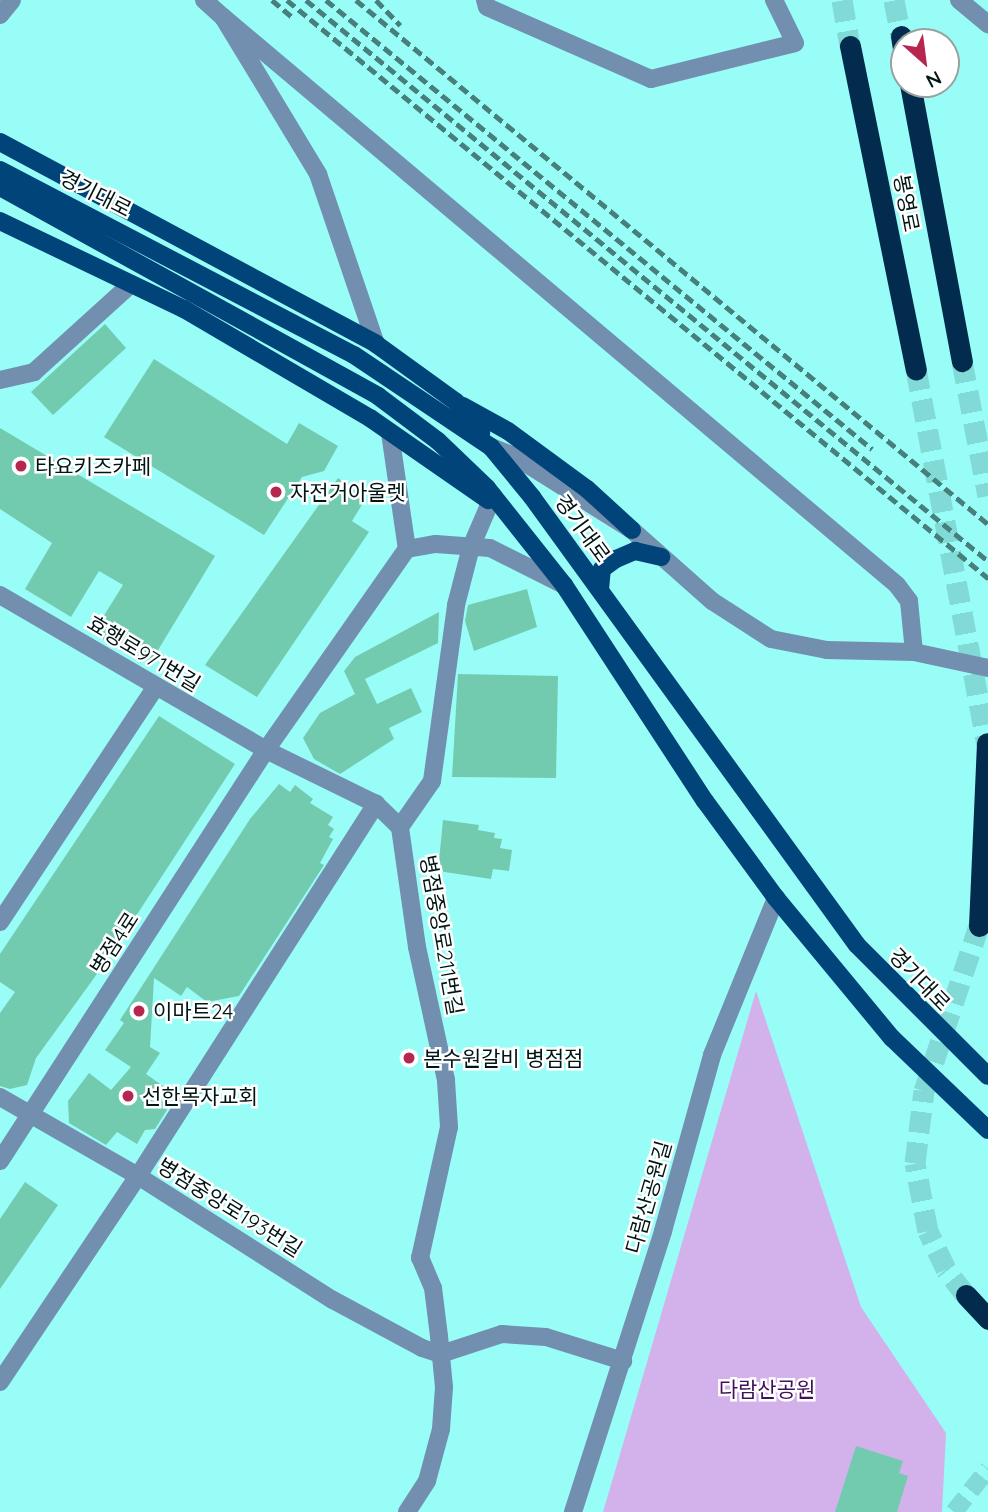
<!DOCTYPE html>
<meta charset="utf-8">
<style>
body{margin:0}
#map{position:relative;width:988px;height:1512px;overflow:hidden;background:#98fdf7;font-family:Quicksand,"Noto Sans KR",sans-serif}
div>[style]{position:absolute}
.green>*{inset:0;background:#d3b2ec}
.building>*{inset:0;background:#73cbaf}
.major-tunnel>*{height:18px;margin-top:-9px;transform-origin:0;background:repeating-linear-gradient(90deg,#81dad5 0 18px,transparent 0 27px)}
.highway-tunnel>*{height:21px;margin-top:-10.5px;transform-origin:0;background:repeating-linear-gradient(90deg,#81dad5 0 21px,transparent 0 31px)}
.minor>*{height:18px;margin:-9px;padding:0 9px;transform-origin:9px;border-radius:9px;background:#728faf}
.major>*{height:18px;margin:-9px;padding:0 9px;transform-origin:9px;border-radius:9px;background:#00447a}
.highway>*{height:21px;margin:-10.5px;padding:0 10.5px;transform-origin:10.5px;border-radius:10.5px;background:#032b4e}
.rail>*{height:5px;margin-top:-2.5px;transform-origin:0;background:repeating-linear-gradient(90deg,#467f7b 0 10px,transparent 0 15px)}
.dots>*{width:19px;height:19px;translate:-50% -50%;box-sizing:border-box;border:4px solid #fff;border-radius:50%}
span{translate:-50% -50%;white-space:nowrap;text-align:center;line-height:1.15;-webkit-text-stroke:5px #fff;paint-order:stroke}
.street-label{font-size:21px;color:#011514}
.poi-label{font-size:21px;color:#011514}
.left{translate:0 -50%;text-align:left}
.park-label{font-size:21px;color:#41105b}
.north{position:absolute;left:890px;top:28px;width:70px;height:70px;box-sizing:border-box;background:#fff;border:2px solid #99a1a1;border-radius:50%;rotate:152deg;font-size:19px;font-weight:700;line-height:28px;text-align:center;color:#011514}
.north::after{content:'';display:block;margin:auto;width:24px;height:32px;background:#b7264f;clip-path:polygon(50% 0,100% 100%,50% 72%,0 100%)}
</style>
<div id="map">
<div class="green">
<i style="clip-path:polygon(756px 991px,861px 1307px,946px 1433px,942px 1512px,603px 1512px)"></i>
</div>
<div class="building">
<i style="clip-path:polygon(105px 324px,126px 348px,53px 415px,31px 392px)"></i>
<i style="clip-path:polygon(154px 359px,287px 444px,299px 423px,338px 446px,324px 471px,302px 477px,264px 535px,104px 437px)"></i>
<i style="clip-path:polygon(0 428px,215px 556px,152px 660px,139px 661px,93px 633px,123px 585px,99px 571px,71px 617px,25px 589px,52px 543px,0 509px)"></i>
<i style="clip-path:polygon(338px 478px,366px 498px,352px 521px,369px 532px,257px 697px,205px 665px)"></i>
<i style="clip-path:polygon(527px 589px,537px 627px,474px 651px,465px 621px,468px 605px)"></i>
<i style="clip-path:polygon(439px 612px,438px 643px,365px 679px,377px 704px,411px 688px,422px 712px,389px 728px,394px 739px,340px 774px,314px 759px,303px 738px,320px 713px,355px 694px,344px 671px,355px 657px)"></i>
<i style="clip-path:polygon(458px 674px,558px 676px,556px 778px,452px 777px)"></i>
<i style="clip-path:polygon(159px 716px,235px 764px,110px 956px,36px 1058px,27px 1085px,10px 1089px,0 1086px,0 1013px,15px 992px,0 982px,0 954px)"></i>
<i style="clip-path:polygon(279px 784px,290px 792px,295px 785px,313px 799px,310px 803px,333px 817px,328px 825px,334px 829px,329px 837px,333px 839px,320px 863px,324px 865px,239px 996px,207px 1002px,187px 987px,181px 996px,154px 978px,150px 1047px,160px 1053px,146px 1074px,166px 1088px,160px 1097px,167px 1110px,155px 1129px,145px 1130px,137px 1144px,117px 1132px,106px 1145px,69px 1123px,68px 1101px,89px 1073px,111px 1090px,131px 1067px,105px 1050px,124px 1023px,120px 1020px,250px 819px)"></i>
<i style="clip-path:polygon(443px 820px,479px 825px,478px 830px,495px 833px,494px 838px,502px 839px,500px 848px,512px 850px,509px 871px,493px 869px,491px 879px,438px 871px)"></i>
<i style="clip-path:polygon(25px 1182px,58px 1205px,0 1289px,0 1219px)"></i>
<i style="clip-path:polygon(856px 1446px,903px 1461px,899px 1473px,908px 1476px,897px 1512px,835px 1512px)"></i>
</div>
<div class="major-tunnel">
<i style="left:954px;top:1512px;width:55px;rotate:-51.7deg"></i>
</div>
<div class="highway-tunnel">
<i style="left:842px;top:0;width:47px;rotate:80.1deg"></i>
<i style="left:894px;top:0;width:37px;rotate:79deg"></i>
<i style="left:962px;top:361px;width:137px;rotate:79.1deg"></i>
<i style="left:916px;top:369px;width:381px;rotate:79.3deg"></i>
<i style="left:966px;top:1295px;width:33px;rotate:-128deg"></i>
<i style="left:946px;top:1269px;width:42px;rotate:-115.3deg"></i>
<i style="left:928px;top:1231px;width:69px;rotate:-100.8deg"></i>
<i style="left:915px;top:1163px;width:73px;rotate:-82.9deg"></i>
<i style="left:924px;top:1091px;width:174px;rotate:-71.6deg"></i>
</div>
<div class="minor">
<i style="left:204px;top:0;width:25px;rotate:42deg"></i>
<i style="left:223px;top:17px;width:184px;rotate:58.8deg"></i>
<i style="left:318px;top:174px;width:180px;rotate:71.2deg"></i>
<i style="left:485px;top:0;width:7px;rotate:74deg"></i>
<i style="left:487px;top:7px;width:179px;rotate:23.7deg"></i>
<i style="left:651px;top:79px;width:148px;rotate:-14deg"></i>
<i style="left:795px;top:43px;width:48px;rotate:-116deg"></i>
<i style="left:959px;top:0;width:38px;rotate:40deg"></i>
<i style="left:0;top:15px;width:19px;rotate:-51deg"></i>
<i style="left:223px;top:17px;width:881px;rotate:40.12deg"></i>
<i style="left:897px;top:585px;width:20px;rotate:53deg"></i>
<i style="left:909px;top:601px;width:51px;rotate:84.4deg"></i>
<i style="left:0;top:380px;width:35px;rotate:-13deg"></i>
<i style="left:34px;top:372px;width:131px;rotate:-42.2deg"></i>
<i style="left:390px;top:433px;width:117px;rotate:81.7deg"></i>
<i style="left:491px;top:447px;width:25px;rotate:21deg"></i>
<i style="left:514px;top:456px;width:139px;rotate:32.1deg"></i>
<i style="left:632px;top:530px;width:107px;rotate:41.6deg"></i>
<i style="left:712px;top:601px;width:70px;rotate:32.8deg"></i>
<i style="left:771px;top:639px;width:57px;rotate:11.1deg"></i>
<i style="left:827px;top:650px;width:87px;rotate:1.3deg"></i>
<i style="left:914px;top:652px;width:76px;rotate:12.2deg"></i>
<i style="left:407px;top:549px;width:29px;rotate:-10deg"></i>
<i style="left:436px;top:544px;width:54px;rotate:4.2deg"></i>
<i style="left:490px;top:548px;width:83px;rotate:26.6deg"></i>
<i style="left:0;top:595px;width:308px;rotate:30.2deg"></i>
<i style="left:266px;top:750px;width:123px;rotate:26.1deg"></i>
<i style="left:376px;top:804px;width:33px;rotate:44deg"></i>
<i style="left:0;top:922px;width:281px;rotate:-56.5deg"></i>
<i style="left:0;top:1097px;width:159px;rotate:29.8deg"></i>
<i style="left:138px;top:1176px;width:442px;rotate:-57.4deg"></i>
<i style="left:0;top:1161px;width:490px;rotate:-57.1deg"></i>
<i style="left:266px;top:750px;width:246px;rotate:-55deg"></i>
<i style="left:0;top:1382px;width:248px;rotate:-56.2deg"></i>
<i style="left:138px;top:1176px;width:231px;rotate:32.5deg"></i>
<i style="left:333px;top:1300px;width:101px;rotate:28.3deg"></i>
<i style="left:422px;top:1348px;width:20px;rotate:18deg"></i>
<i style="left:441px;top:1354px;width:64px;rotate:-18.2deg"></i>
<i style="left:502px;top:1334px;width:44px;rotate:3.9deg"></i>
<i style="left:546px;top:1337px;width:81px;rotate:17.3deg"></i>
<i style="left:407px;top:1512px;width:37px;rotate:-57deg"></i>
<i style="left:427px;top:1481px;width:54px;rotate:-74.9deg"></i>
<i style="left:441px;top:1429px;width:42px;rotate:-85.9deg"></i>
<i style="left:444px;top:1387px;width:51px;rotate:-95.6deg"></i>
<i style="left:439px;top:1336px;width:48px;rotate:-97.1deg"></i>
<i style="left:433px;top:1288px;width:33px;rotate:-113deg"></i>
<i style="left:420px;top:1258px;width:134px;rotate:-77.5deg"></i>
<i style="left:449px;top:1127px;width:47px;rotate:-93.7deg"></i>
<i style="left:446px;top:1080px;width:136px;rotate:-102.3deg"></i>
<i style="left:417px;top:947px;width:121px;rotate:-98.1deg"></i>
<i style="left:400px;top:827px;width:56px;rotate:-55.2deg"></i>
<i style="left:432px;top:781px;width:178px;rotate:-82.2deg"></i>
<i style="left:456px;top:605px;width:60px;rotate:-75.5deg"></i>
<i style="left:471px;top:547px;width:56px;rotate:-66.7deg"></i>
<i style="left:573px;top:1512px;width:295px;rotate:-72.2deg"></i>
<i style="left:663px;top:1231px;width:183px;rotate:-74.4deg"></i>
<i style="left:712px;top:1055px;width:170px;rotate:-67.8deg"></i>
</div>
<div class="major">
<i style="left:0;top:142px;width:427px;rotate:28.2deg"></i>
<i style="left:376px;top:344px;width:99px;rotate:35.9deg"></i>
<i style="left:456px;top:402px;width:40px;rotate:51deg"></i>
<i style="left:0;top:170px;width:399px;rotate:27.6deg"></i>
<i style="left:354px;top:355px;width:165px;rotate:33.9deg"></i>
<i style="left:491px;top:447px;width:65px;rotate:50.6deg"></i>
<i style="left:532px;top:497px;width:553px;rotate:54.04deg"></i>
<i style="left:857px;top:945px;width:185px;rotate:45deg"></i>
<i style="left:0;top:187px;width:432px;rotate:28.9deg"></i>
<i style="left:378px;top:396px;width:75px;rotate:36.9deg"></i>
<i style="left:438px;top:441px;width:68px;rotate:43.8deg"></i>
<i style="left:487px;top:488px;width:124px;rotate:51.6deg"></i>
<i style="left:564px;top:585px;width:258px;rotate:56.9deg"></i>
<i style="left:705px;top:801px;width:120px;rotate:53.8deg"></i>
<i style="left:776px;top:898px;width:182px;rotate:50.4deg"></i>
<i style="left:892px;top:1038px;width:133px;rotate:43.8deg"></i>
<i style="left:0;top:221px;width:204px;rotate:25.6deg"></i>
<i style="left:184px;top:309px;width:216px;rotate:30.4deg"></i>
<i style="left:370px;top:418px;width:144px;rotate:34.8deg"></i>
<i style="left:463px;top:406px;width:51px;rotate:29.1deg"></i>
<i style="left:508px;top:431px;width:98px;rotate:36.3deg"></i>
<i style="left:587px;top:489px;width:61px;rotate:42.3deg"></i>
<i style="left:600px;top:590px;width:21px;rotate:-85deg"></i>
<i style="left:602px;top:569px;width:17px;rotate:-36deg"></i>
<i style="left:616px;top:559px;width:21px;rotate:-23deg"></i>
<i style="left:635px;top:551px;width:27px;rotate:13deg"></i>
</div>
<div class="highway">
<i style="left:901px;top:36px;width:18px;rotate:81deg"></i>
<i style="left:850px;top:46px;width:330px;rotate:78.5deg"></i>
<i style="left:910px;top:84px;width:282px;rotate:79.4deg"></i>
<i style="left:979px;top:926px;width:183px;rotate:-87.5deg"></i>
<i style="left:966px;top:1295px;width:33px;rotate:47deg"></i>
</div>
<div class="rail">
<i style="left:272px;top:0;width:26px;rotate:40deg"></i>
<i style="left:287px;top:0;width:909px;rotate:39.51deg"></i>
<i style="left:306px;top:0;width:883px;rotate:39.44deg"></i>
<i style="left:326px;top:0;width:707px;rotate:39.43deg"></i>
<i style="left:356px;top:0;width:821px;rotate:39.66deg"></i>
<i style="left:376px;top:0;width:35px;rotate:46deg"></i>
</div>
<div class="dots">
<i style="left:21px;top:466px;background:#b7264f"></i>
<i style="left:276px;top:492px;background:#b7264f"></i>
<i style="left:139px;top:1011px;background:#b7264f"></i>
<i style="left:409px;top:1058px;background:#b7264f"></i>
<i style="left:128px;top:1096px;background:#b7264f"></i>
</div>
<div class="street-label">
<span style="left:96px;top:193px;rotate:27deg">경기대로</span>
<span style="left:907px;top:203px;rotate:79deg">봉영로</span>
<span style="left:583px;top:528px;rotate:54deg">경기대로</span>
<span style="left:144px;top:653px;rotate:31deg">효행로971번길</span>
<span style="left:442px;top:935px;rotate:80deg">병점중앙로211번길</span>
<span style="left:114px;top:943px;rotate:-57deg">병점4로</span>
<span style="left:920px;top:979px;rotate:46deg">경기대로</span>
<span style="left:648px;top:1197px;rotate:-74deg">다람산공원길</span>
<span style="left:230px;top:1207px;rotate:32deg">병점중앙로193번길</span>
</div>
<div class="poi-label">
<span class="left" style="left:35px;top:466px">타요키즈카페</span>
<span class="left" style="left:290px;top:492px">자전거아울렛</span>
<span class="left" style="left:153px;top:1011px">이마트24</span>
<span class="left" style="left:423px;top:1058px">본수원갈비 병점점</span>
<span class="left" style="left:142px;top:1096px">선한목자교회</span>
</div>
<div class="park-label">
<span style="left:767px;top:1389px">다람산공원</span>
</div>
<div class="north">N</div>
</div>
